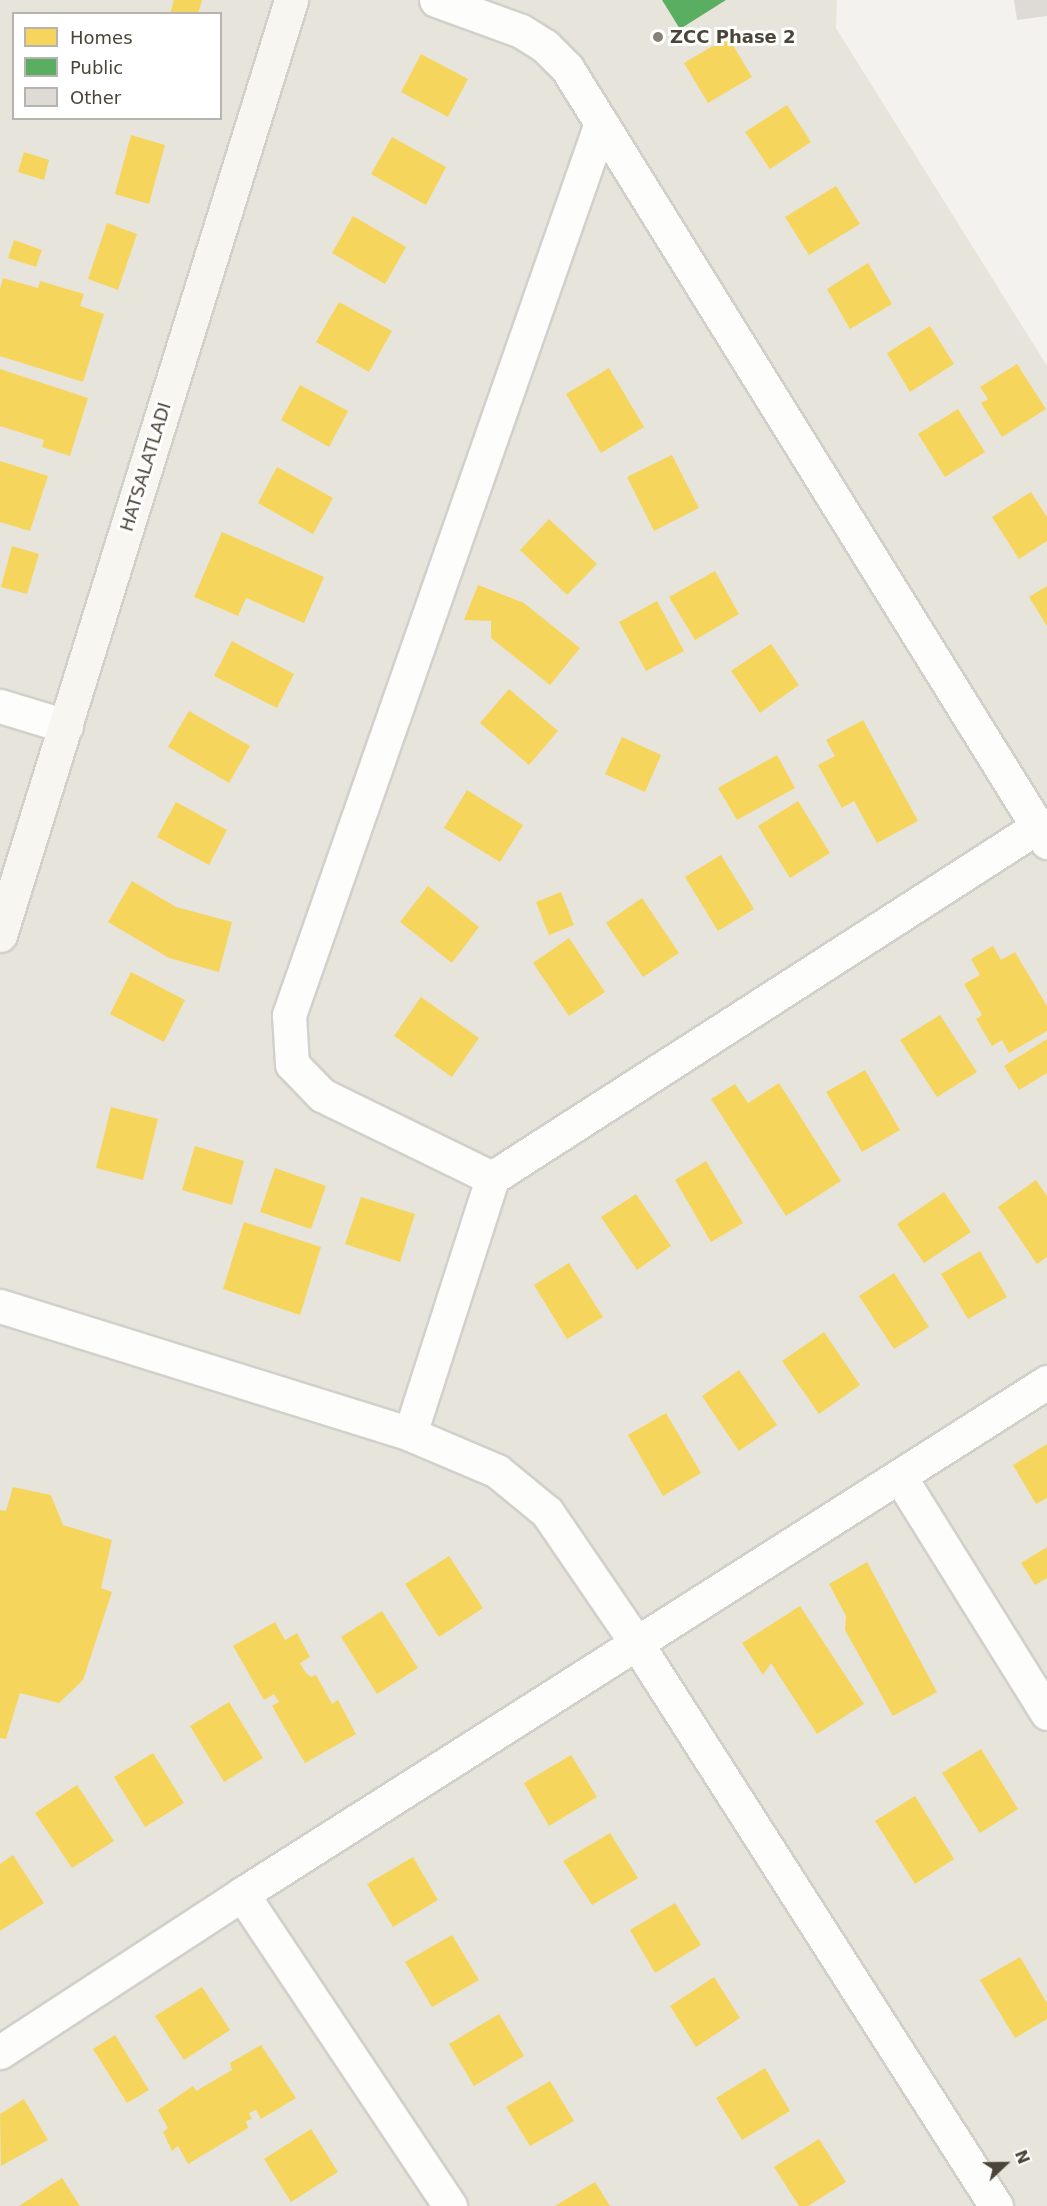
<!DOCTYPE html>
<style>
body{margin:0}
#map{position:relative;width:1047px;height:2206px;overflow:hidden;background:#f4f2ee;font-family:"DejaVu Sans",sans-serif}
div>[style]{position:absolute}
.residential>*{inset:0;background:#e7e4dc}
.homes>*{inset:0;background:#f6d55c}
.public>*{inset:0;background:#5aae61}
.building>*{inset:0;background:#dedbd6}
.roads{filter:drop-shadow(2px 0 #d2d0cb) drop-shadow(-2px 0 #d2d0cb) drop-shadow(0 2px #d2d0cb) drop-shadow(0 -2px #d2d0cb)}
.street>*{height:33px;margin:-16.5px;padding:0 16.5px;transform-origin:16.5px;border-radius:16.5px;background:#fdfdfc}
.secondary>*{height:33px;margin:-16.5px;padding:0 16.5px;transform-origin:16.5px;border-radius:16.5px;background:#f7f6f1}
.dots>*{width:16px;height:16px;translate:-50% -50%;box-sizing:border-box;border:3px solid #fff;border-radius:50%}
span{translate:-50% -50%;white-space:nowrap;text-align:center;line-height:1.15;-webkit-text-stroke:6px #fff;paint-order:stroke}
.poi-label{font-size:18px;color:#4b4439;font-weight:700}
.left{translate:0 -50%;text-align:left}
.street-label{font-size:18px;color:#4b4439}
.legend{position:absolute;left:12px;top:12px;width:210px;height:108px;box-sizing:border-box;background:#fff;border:2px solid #b7b4b0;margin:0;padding:8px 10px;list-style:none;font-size:18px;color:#4b4439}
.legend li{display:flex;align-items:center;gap:12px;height:30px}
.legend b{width:30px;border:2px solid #b7b4b0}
.north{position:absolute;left:975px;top:2134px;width:60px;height:60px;-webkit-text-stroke:4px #fff;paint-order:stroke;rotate:68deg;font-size:16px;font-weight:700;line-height:24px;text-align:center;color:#4b4439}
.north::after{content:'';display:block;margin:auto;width:21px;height:27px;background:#4b4439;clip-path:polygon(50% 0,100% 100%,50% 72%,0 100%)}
</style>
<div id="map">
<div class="residential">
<i style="clip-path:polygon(evenodd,0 0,837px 0,836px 28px,1047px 366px,1047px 2206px,0 2206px,0 0,14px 14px,220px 14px,220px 118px,14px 118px,14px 14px)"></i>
</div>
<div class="homes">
<i style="clip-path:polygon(174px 0,202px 0,198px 14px,170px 14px)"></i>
<i style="clip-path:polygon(728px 37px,752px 77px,708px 103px,684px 63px)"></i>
<i style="clip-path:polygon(421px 54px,468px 79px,448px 117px,401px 92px)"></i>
<i style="clip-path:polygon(787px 105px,811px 142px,770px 169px,745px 132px)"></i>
<i style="clip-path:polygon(131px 135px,165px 145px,149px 204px,115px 194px)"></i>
<i style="clip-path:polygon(392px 137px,446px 167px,426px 205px,371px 174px)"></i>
<i style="clip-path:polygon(24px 152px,49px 160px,44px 180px,18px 172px)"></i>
<i style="clip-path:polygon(836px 186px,860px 224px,809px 255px,785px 217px)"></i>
<i style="clip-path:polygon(353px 216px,406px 247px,385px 284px,332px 253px)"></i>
<i style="clip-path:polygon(107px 223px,137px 234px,118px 290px,88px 279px)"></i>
<i style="clip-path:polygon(14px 240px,42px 250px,36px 267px,8px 258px)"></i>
<i style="clip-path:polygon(868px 263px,892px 304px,850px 329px,827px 289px)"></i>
<i style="clip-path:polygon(3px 278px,38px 288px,40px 281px,84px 294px,80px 306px,104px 314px,83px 382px,0 356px,0 289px)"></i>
<i style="clip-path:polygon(339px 302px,392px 331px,369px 372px,316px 342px)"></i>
<i style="clip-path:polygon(930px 326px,954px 364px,910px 392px,887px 353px)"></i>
<i style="clip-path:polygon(1017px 364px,1046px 409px,1002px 437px,981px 403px,988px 399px,980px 387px)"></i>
<i style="clip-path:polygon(609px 368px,644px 427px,601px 453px,566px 394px)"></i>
<i style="clip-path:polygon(0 369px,88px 398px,70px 456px,42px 447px,44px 440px,0 426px)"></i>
<i style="clip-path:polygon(300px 385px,348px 411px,329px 447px,281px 420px)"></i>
<i style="clip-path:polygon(958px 409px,985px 452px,945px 477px,918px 434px)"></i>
<i style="clip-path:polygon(672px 455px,699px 508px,654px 531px,627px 477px)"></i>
<i style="clip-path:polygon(0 461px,48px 476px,30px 531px,0 522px)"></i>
<i style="clip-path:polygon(277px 467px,333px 498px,313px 534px,258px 503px)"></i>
<i style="clip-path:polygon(1031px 492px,1047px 517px,1047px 541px,1019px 559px,992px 517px)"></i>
<i style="clip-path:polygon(549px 519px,597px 564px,567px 595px,520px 550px)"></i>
<i style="clip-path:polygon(222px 532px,324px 577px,304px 623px,246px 598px,238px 616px,194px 597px)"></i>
<i style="clip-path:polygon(12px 546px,39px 554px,27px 594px,1px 587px)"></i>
<i style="clip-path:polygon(715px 571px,739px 614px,695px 640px,669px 597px)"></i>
<i style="clip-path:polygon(478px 585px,524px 603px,580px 648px,550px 685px,491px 638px,491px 621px,464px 620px)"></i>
<i style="clip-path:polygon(1047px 586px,1047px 626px,1029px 597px)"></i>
<i style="clip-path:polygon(657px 601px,684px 651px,646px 671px,619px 622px)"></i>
<i style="clip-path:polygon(232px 641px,294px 674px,277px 708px,214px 676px)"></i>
<i style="clip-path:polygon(771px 644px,799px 685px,760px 713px,731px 671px)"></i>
<i style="clip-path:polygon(509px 689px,558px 731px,529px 765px,480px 723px)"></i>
<i style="clip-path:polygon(189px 711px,250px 746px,229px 783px,168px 747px)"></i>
<i style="clip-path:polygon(863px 720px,918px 821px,877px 843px,854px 801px,842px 808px,818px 765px,835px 756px,826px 740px)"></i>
<i style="clip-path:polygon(622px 737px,661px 755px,645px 792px,605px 774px)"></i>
<i style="clip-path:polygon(777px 755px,795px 788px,737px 820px,718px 788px)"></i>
<i style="clip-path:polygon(467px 790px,523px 825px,500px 862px,444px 828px)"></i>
<i style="clip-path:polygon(798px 801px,830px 853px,790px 878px,758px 826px)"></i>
<i style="clip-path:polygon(176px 802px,227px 830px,209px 865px,157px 837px)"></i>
<i style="clip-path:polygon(721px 855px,754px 909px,718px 931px,685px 877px)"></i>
<i style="clip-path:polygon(132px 881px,176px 907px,232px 922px,219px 972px,169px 958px,108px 922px)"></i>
<i style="clip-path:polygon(428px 886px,479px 927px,452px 963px,400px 922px)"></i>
<i style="clip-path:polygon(561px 892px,574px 925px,549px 935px,536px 902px)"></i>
<i style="clip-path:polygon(642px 898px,679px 953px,643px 977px,606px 923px)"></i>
<i style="clip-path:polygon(569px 938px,605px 992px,569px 1016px,533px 963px)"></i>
<i style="clip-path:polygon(993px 946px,1001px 960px,1015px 952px,1047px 1006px,1047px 1031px,1009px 1053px,1002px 1040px,992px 1046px,976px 1019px,982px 1015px,964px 984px,980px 975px,971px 959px)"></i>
<i style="clip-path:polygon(131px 972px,185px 1000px,164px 1042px,110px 1014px)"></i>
<i style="clip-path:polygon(421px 997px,479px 1038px,452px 1077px,394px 1036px)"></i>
<i style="clip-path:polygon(940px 1015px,977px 1072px,937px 1097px,900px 1040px)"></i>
<i style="clip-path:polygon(1047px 1039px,1047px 1073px,1019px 1090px,1004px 1066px)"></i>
<i style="clip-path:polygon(865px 1070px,900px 1130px,862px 1152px,826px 1092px)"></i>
<i style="clip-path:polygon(779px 1083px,841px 1181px,786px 1216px,711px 1099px,735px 1084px,748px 1103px)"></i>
<i style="clip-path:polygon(111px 1107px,158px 1119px,143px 1180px,96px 1168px)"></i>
<i style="clip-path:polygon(195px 1146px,244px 1161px,232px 1205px,182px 1190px)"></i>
<i style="clip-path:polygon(706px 1161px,743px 1223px,711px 1242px,675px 1180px)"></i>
<i style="clip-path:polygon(275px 1168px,326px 1186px,311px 1229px,260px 1212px)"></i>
<i style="clip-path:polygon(1036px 1180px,1047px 1196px,1047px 1257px,1037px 1264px,998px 1207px)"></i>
<i style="clip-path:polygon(944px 1192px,971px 1232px,924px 1263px,897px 1224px)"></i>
<i style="clip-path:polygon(636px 1194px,671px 1246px,637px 1270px,601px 1217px)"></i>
<i style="clip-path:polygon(361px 1197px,415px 1214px,400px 1262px,345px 1244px)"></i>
<i style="clip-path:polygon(244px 1222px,321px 1247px,300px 1315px,223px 1289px)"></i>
<i style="clip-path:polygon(980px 1251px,1007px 1297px,968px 1319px,941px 1274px)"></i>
<i style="clip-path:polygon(569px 1263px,603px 1317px,567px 1339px,534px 1285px)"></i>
<i style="clip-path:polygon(894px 1273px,929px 1327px,894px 1349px,859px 1296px)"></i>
<i style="clip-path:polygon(824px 1332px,860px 1385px,819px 1414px,782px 1361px)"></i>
<i style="clip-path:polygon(739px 1370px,777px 1425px,739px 1451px,702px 1396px)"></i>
<i style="clip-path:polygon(666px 1413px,701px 1473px,663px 1496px,628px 1435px)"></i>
<i style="clip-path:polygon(1047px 1444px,1047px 1498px,1036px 1504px,1013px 1465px)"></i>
<i style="clip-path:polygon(13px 1487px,51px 1495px,63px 1525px,112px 1540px,101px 1588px,112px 1592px,83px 1680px,59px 1703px,20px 1693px,6px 1739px,0 1738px,0 1510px,6px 1511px)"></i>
<i style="clip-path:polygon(1047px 1547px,1047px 1578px,1035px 1585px,1021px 1563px)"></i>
<i style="clip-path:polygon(449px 1556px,483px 1608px,439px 1637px,405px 1584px)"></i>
<i style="clip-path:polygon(867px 1562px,937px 1692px,893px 1716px,845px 1630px,846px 1616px,829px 1584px)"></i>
<i style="clip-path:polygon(800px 1606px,864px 1704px,817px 1734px,771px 1663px,763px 1675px,742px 1643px)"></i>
<i style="clip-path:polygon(382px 1611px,418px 1668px,377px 1694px,341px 1637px)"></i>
<i style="clip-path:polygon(275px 1622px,285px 1640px,297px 1633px,310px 1657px,300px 1663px,306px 1673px,311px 1677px,316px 1675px,332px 1704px,338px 1700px,356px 1734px,305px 1763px,272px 1706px,279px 1702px,274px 1694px,264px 1700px,233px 1646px)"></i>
<i style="clip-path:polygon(229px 1702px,263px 1758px,224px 1782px,190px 1726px)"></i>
<i style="clip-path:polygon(981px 1749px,1018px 1809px,980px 1833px,942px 1773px)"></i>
<i style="clip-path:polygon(153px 1753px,184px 1803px,145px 1827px,114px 1777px)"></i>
<i style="clip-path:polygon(571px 1755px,597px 1797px,549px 1826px,524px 1783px)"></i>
<i style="clip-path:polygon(77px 1785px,114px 1841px,72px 1868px,35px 1813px)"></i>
<i style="clip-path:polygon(915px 1796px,954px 1859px,915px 1884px,875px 1821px)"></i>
<i style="clip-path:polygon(610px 1833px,638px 1878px,592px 1905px,563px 1861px)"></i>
<i style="clip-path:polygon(13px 1855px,44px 1903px,0 1931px,0 1864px)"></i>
<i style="clip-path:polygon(413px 1857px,438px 1900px,393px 1927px,367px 1884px)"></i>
<i style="clip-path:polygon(675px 1903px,701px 1945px,655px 1973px,630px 1930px)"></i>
<i style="clip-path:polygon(452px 1935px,479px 1980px,432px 2007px,405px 1962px)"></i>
<i style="clip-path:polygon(1020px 1957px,1047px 2003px,1047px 2019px,1015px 2038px,980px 1980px)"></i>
<i style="clip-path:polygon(714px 1977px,740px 2018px,696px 2047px,670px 2006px)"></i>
<i style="clip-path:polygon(202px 1987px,230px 2030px,184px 2060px,155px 2016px)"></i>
<i style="clip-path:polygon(499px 2014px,524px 2056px,474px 2086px,449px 2044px)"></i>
<i style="clip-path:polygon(115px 2035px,149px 2090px,127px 2103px,93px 2049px)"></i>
<i style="clip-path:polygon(261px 2045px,296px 2098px,261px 2119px,256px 2110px,249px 2113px,252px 2119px,246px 2121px,248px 2128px,188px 2164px,178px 2146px,172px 2151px,163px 2132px,168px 2128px,158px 2110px,193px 2086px,196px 2091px,232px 2070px,230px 2063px)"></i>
<i style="clip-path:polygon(765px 2068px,790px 2111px,742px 2140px,716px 2098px)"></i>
<i style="clip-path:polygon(550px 2081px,574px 2121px,530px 2146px,506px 2107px)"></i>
<i style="clip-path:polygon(24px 2099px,48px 2140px,1px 2166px,0 2114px)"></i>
<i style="clip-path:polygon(311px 2129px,338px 2172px,291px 2202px,264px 2159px)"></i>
<i style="clip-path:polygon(819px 2139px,846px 2182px,808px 2206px,799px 2206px,774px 2167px)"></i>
<i style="clip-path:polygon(62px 2178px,80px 2206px,19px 2206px)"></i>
<i style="clip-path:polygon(595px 2182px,610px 2206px,555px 2206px)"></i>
</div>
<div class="public">
<i style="clip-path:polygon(662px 0,726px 0,680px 29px)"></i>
</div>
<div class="building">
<i style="clip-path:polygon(1014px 0,1047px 0,1047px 16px,1017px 20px)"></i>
</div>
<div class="roads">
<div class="street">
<i style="left:436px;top:0;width:90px;rotate:20deg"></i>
<i style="left:521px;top:31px;width:28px;rotate:32deg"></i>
<i style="left:545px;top:46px;width:31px;rotate:45deg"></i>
<i style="left:567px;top:68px;width:911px;rotate:58.19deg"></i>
<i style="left:0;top:706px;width:69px;rotate:16.9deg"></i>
<i style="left:492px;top:1178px;width:189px;rotate:-154deg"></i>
<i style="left:322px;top:1095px;width:43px;rotate:-134.1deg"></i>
<i style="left:292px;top:1064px;width:49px;rotate:-93.5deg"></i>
<i style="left:289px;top:1015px;width:945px;rotate:-70.72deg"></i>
<i style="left:0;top:1306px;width:430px;rotate:17.3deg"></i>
<i style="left:410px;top:1434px;width:95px;rotate:23deg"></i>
<i style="left:497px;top:1471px;width:65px;rotate:39.4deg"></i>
<i style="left:547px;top:1512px;width:160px;rotate:55.7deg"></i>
<i style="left:637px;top:1644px;width:667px;rotate:57.43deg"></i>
<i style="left:410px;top:1434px;width:269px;rotate:-72.2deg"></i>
<i style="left:492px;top:1178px;width:648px;rotate:-32.78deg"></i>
<i style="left:900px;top:1477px;width:278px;rotate:58.1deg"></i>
<i style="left:242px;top:1894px;width:375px;rotate:56.3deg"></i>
<i style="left:0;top:2052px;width:289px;rotate:-33.1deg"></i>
<i style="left:242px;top:1894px;width:954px;rotate:-32.46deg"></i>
</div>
<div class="secondary">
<i style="left:0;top:935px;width:979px;rotate:-72.71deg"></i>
</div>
</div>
<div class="dots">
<i style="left:658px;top:37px;background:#868178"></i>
</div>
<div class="poi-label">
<span class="left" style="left:670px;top:37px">ZCC Phase 2</span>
</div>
<div class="street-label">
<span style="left:146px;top:467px;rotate:-73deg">HATSALATLADI</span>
</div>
<ul class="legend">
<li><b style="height:16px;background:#f6d55c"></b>Homes</li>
<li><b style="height:16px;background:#5aae61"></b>Public</li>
<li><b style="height:16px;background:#dedbd6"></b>Other</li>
</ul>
<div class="north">N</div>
</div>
